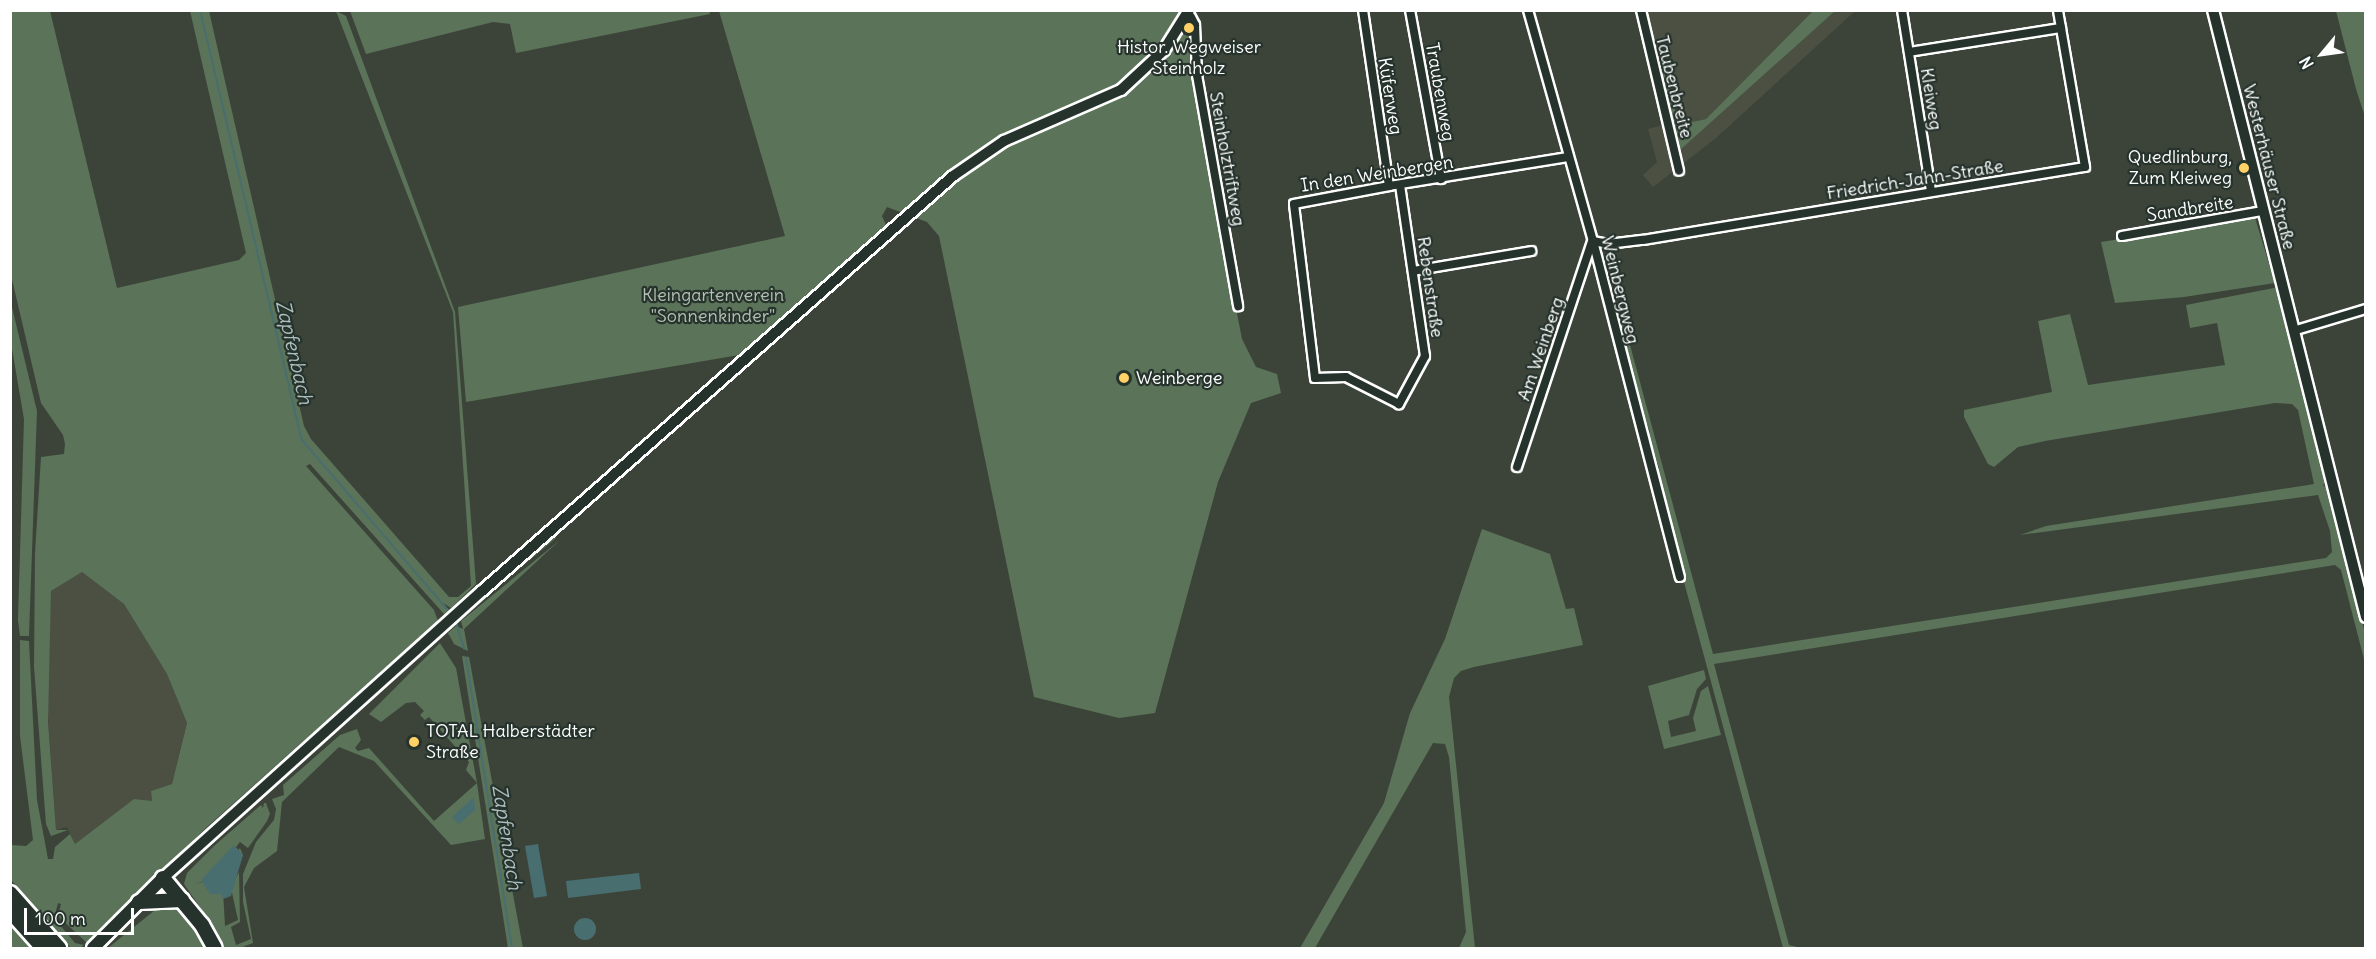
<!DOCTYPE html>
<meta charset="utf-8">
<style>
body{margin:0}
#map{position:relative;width:2376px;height:959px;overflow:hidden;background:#3c443a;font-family:Delius,sans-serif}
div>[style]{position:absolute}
.built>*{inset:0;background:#4b5043}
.green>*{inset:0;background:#5b7358}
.water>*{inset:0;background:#496e6f}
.round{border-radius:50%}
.stream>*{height:2px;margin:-1px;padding:0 1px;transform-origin:1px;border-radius:1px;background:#496e6f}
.roads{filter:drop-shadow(2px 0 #fff) drop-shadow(-2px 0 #fff) drop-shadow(0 2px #fff) drop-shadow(0 -2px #fff)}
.minor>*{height:8px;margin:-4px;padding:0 4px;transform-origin:4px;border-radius:4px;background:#26332d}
.secondary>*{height:10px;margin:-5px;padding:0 5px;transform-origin:5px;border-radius:5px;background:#26332d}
.primary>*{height:12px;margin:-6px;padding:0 6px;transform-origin:6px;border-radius:6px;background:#26332d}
.motorway>*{height:14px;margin:-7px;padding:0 7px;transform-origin:7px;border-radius:7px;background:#26332d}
.dots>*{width:16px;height:16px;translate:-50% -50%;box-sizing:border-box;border:3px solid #26332d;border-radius:50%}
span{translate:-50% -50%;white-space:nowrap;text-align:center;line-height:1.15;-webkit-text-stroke:4.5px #26332d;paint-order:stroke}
.poi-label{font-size:18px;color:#fff}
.right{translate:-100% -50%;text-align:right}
.left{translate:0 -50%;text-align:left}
.street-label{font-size:18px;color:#fff}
.park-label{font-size:18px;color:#b5c0b4}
.water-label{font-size:20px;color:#adbebe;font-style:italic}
.frame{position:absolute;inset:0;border:12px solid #fff;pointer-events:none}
.north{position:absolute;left:2292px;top:24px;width:60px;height:60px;-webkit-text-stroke:4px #26332d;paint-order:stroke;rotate:241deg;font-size:16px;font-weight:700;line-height:24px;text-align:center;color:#fff}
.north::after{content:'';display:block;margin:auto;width:21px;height:27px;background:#fff;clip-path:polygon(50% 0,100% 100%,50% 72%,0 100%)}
.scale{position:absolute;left:24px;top:908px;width:110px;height:27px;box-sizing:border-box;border:3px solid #fff;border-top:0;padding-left:8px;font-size:18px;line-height:21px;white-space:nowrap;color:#fff;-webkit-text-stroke:4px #26332d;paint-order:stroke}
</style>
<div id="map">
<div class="built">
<i style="clip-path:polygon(1647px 11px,1813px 11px,1706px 119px,1679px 126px,1661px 58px,1656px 59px)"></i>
<i style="clip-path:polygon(1835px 11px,1855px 11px,1716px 138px,1653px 187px,1643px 175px,1657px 162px,1648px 129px,1672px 122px,1679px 151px)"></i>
<i style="clip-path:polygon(82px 572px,124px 604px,167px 674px,187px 723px,172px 784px,151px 791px,152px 801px,129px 803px,75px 844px,67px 827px,56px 830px,47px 704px,51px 591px)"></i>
</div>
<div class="green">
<i style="clip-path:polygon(709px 10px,710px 14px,516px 53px,510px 24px,493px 22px,366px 54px,350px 11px)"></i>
<i style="clip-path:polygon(11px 11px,50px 11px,117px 288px,239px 260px,246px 253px,190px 11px,209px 11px,304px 426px,311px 439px,429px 574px,449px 597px,458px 597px,471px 586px,453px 312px,336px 11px,346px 16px,455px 312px,476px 584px,451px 608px,443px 603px,449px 610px,444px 614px,310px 464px,306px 466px,434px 610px,438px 621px,208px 826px,87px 943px,58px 916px,61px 904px,58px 903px,54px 918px,75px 943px,84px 945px,80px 948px,71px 948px,11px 880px,11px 845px,26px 846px,33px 840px,20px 736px,20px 640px,29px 641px,37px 800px,48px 859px,53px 859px,55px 847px,70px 834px,75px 844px,134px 799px,152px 801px,151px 791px,172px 784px,187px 723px,167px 674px,124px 604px,82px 572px,51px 591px,48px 721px,56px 830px,68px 830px,51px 836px,46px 824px,34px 667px,35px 553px,41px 457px,64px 454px,65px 444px,63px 435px,41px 403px,11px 275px)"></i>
<i style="clip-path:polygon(719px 11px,1184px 11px,1180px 20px,1191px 27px,1193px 87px,1242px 339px,1256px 367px,1277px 374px,1281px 393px,1251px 403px,1218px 482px,1155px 713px,1119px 718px,1034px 697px,939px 236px,927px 222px,887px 207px,882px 216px,886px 225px,739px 355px,466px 402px,458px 307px,785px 236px)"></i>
<i style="clip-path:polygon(1813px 11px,1835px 11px,1679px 151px,1656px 59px,1661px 58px,1679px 125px,1706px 119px)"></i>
<i style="clip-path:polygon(2336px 11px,2365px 11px,2365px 117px,2356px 89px)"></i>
<i style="clip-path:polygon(2255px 218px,2275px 283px,2184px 297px,2115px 303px,2101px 242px)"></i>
<i style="clip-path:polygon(2274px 288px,2277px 289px,2287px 324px,2327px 480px,2323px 486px,2329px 487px,2365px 633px,2365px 663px,2341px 570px,2335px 565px,1714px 664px,1789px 945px,1797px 947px,1783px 948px,1684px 582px,1671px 520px,1654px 470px,1659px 468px,1653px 449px,1649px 450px,1645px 435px,1650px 432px,1647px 424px,1641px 425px,1636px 402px,1640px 400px,1614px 316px,1622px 315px,1713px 654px,2326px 558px,2332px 552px,2330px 531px,2318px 495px,2020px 535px,2046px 526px,2314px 484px,2298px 410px,2292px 404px,2275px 403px,2045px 441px,2018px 447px,1994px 467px,1988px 464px,1964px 417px,1964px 410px,2052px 392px,2038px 321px,2070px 314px,2088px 385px,2225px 365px,2217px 323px,2190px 328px,2186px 305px)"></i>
<i style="clip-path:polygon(10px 299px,37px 411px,29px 636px,20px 636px,18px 620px,24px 419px,11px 343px)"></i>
<i style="clip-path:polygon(1482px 529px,1550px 554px,1566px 609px,1574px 608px,1583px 645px,1474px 667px,1461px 671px,1454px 678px,1449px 697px,1475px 948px,1459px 948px,1466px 932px,1449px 757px,1445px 744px,1433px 743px,1315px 948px,1300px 948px,1384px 803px,1410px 713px,1445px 639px)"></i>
<i style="clip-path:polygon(551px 535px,556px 538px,469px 611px)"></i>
<i style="clip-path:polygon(560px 540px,464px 629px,468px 651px,454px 644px,448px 633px,456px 626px,463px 629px,461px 621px)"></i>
<i style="clip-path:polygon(evenodd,440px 643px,456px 668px,477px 783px,485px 839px,451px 845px,374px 761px,339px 747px,282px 802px,277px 851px,254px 868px,244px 887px,253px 943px,240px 948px,223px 948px,209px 920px,184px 884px,187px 873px,214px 846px,261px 805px,263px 808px,264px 803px,266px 803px,270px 814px,267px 821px,248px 848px,240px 842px,232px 852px,236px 853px,240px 848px,243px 855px,233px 884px,239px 872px,240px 922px,231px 927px,236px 945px,251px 939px,243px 902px,243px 874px,256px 842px,274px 820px,276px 809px,272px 799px,284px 795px,283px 785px,340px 735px,357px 729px,361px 740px,355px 748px,358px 751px,369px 748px,434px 821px,477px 783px,466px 770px,469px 762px,429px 717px,425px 720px,420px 715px,424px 711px,415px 702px,406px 703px,381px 722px,369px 714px,440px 643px,224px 866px,223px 881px,231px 888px,238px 920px,225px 926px,222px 873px,212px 880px,194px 884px,212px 879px,224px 866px)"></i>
<i style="clip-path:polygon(462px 656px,469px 657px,523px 948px,508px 948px)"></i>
<i style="clip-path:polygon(1704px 670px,1706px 679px,1697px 689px,1689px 715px,1668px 721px,1671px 737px,1696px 731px,1693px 718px,1701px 691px,1708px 686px,1721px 735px,1664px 749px,1648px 686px)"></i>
<i style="clip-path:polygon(174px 905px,198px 930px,208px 948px,108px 948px,155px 910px)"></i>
<i style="clip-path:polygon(11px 926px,30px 948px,11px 948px)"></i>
</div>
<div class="water">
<i style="clip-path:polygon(474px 797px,475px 810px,459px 824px,452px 817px)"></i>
<i style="clip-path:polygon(538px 844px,547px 896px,534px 898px,525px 846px)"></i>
<i style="clip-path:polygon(234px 845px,243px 855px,231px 896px,223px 899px,221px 894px,210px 894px,201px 880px)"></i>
<i style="clip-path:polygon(639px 873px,641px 889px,568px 898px,566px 881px)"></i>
<i class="round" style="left:574px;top:918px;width:22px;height:22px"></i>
</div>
<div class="stream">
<i style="left:200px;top:10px;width:442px;rotate:76.7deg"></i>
<i style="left:302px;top:440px;width:230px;rotate:49.4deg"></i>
<i style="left:455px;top:619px;width:31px;rotate:73deg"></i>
<i style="left:466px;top:658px;width:294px;rotate:81deg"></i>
</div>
<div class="roads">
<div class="minor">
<i style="left:1363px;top:10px;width:178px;rotate:81.6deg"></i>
<i style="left:1410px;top:10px;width:172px;rotate:79.6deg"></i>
<i style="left:1528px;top:10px;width:240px;rotate:74.3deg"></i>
<i style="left:1593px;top:241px;width:347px;rotate:75.5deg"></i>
<i style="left:1641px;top:10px;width:165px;rotate:76.7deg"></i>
<i style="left:1902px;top:10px;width:184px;rotate:80.9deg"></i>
<i style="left:1191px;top:17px;width:9px;rotate:63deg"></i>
<i style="left:1195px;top:25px;width:50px;rotate:87.7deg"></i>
<i style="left:1197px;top:75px;width:235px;rotate:79.9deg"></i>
<i style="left:1909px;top:52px;width:154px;rotate:-9deg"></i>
<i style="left:1400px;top:185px;width:173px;rotate:81.7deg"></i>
<i style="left:1425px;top:356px;width:55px;rotate:118.4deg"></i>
<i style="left:1399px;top:404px;width:59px;rotate:-153deg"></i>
<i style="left:1346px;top:377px;width:31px;rotate:178deg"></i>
<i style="left:1315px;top:378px;width:175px;rotate:-96.9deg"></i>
<i style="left:1294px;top:204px;width:97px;rotate:-10.7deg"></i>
<i style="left:1389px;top:186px;width:182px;rotate:-9.2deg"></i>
<i style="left:2122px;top:236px;width:143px;rotate:-10.1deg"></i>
<i style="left:1593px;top:241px;width:15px;rotate:11deg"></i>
<i style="left:1608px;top:244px;width:35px;rotate:-7deg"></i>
<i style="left:1643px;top:240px;width:448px;rotate:-9.4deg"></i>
<i style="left:2085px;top:167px;width:159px;rotate:-99.8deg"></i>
<i style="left:1413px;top:271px;width:120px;rotate:-9.6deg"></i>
<i style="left:2293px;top:331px;width:76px;rotate:-16.8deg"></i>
<i style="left:1517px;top:467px;width:237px;rotate:-71.6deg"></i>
</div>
<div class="secondary">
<i style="left:2213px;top:10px;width:626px;rotate:75.85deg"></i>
<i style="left:163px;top:878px;width:429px;rotate:-42deg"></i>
<i style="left:482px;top:591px;width:628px;rotate:-41.38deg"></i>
<i style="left:953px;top:176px;width:62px;rotate:-34.5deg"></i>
<i style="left:1004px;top:141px;width:128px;rotate:-23.6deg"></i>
<i style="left:1121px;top:90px;width:59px;rotate:-42.9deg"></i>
<i style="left:1164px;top:50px;width:47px;rotate:-58deg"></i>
</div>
<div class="primary">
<i style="left:93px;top:948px;width:99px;rotate:-45deg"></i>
</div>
<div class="motorway">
<i style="left:163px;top:878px;width:61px;rotate:50.3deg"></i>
<i style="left:202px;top:925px;width:26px;rotate:61deg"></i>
<i style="left:10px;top:893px;width:74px;rotate:48.3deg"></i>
<i style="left:139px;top:902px;width:43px;rotate:-2.7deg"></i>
<i style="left:10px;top:911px;width:50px;rotate:48.3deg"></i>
</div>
</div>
<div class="dots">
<i style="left:1189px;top:28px;background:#ffd166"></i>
<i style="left:2244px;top:168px;background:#ffd166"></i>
<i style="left:1124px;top:378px;background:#ffd166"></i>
<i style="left:414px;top:742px;background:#ffd166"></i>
</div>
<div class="poi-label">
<span style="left:1189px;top:58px">Histor. Wegweiser<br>Steinholz</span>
<span class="right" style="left:2232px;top:168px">Quedlinburg,<br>Zum Kleiweg</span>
<span class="left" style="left:1136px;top:378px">Weinberge</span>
<span class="left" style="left:426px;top:742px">TOTAL Halberstädter<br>Straße</span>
</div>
<div class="street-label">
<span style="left:1674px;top:87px;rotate:76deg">Taubenbreite</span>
<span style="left:1440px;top:92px;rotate:80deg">Traubenweg</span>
<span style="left:1390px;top:96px;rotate:81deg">Küferweg</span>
<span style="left:1931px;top:99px;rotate:81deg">Kleiweg</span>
<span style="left:1227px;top:159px;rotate:80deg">Steinholztriftweg</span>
<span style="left:2269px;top:167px;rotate:76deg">Westerhäuser Straße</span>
<span style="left:1377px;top:174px;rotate:-9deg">In den Weinbergen</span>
<span style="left:1915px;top:180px;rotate:-9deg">Friedrich-Jahn-Straße</span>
<span style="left:2190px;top:209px;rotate:-9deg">Sandbreite</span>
<span style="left:1430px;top:287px;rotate:82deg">Rebenstraße</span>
<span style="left:1620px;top:290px;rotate:76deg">Weinbergweg</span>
<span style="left:1541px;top:349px;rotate:-71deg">Am Weinberg</span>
</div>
<div class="park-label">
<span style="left:713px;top:306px">Kleingartenverein<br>"Sonnenkinder"</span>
</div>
<div class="water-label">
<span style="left:295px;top:352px;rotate:77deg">Zapfenbach</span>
<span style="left:508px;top:837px;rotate:81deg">Zapfenbach</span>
</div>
<div class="frame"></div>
<div class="north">N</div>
<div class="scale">100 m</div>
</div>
